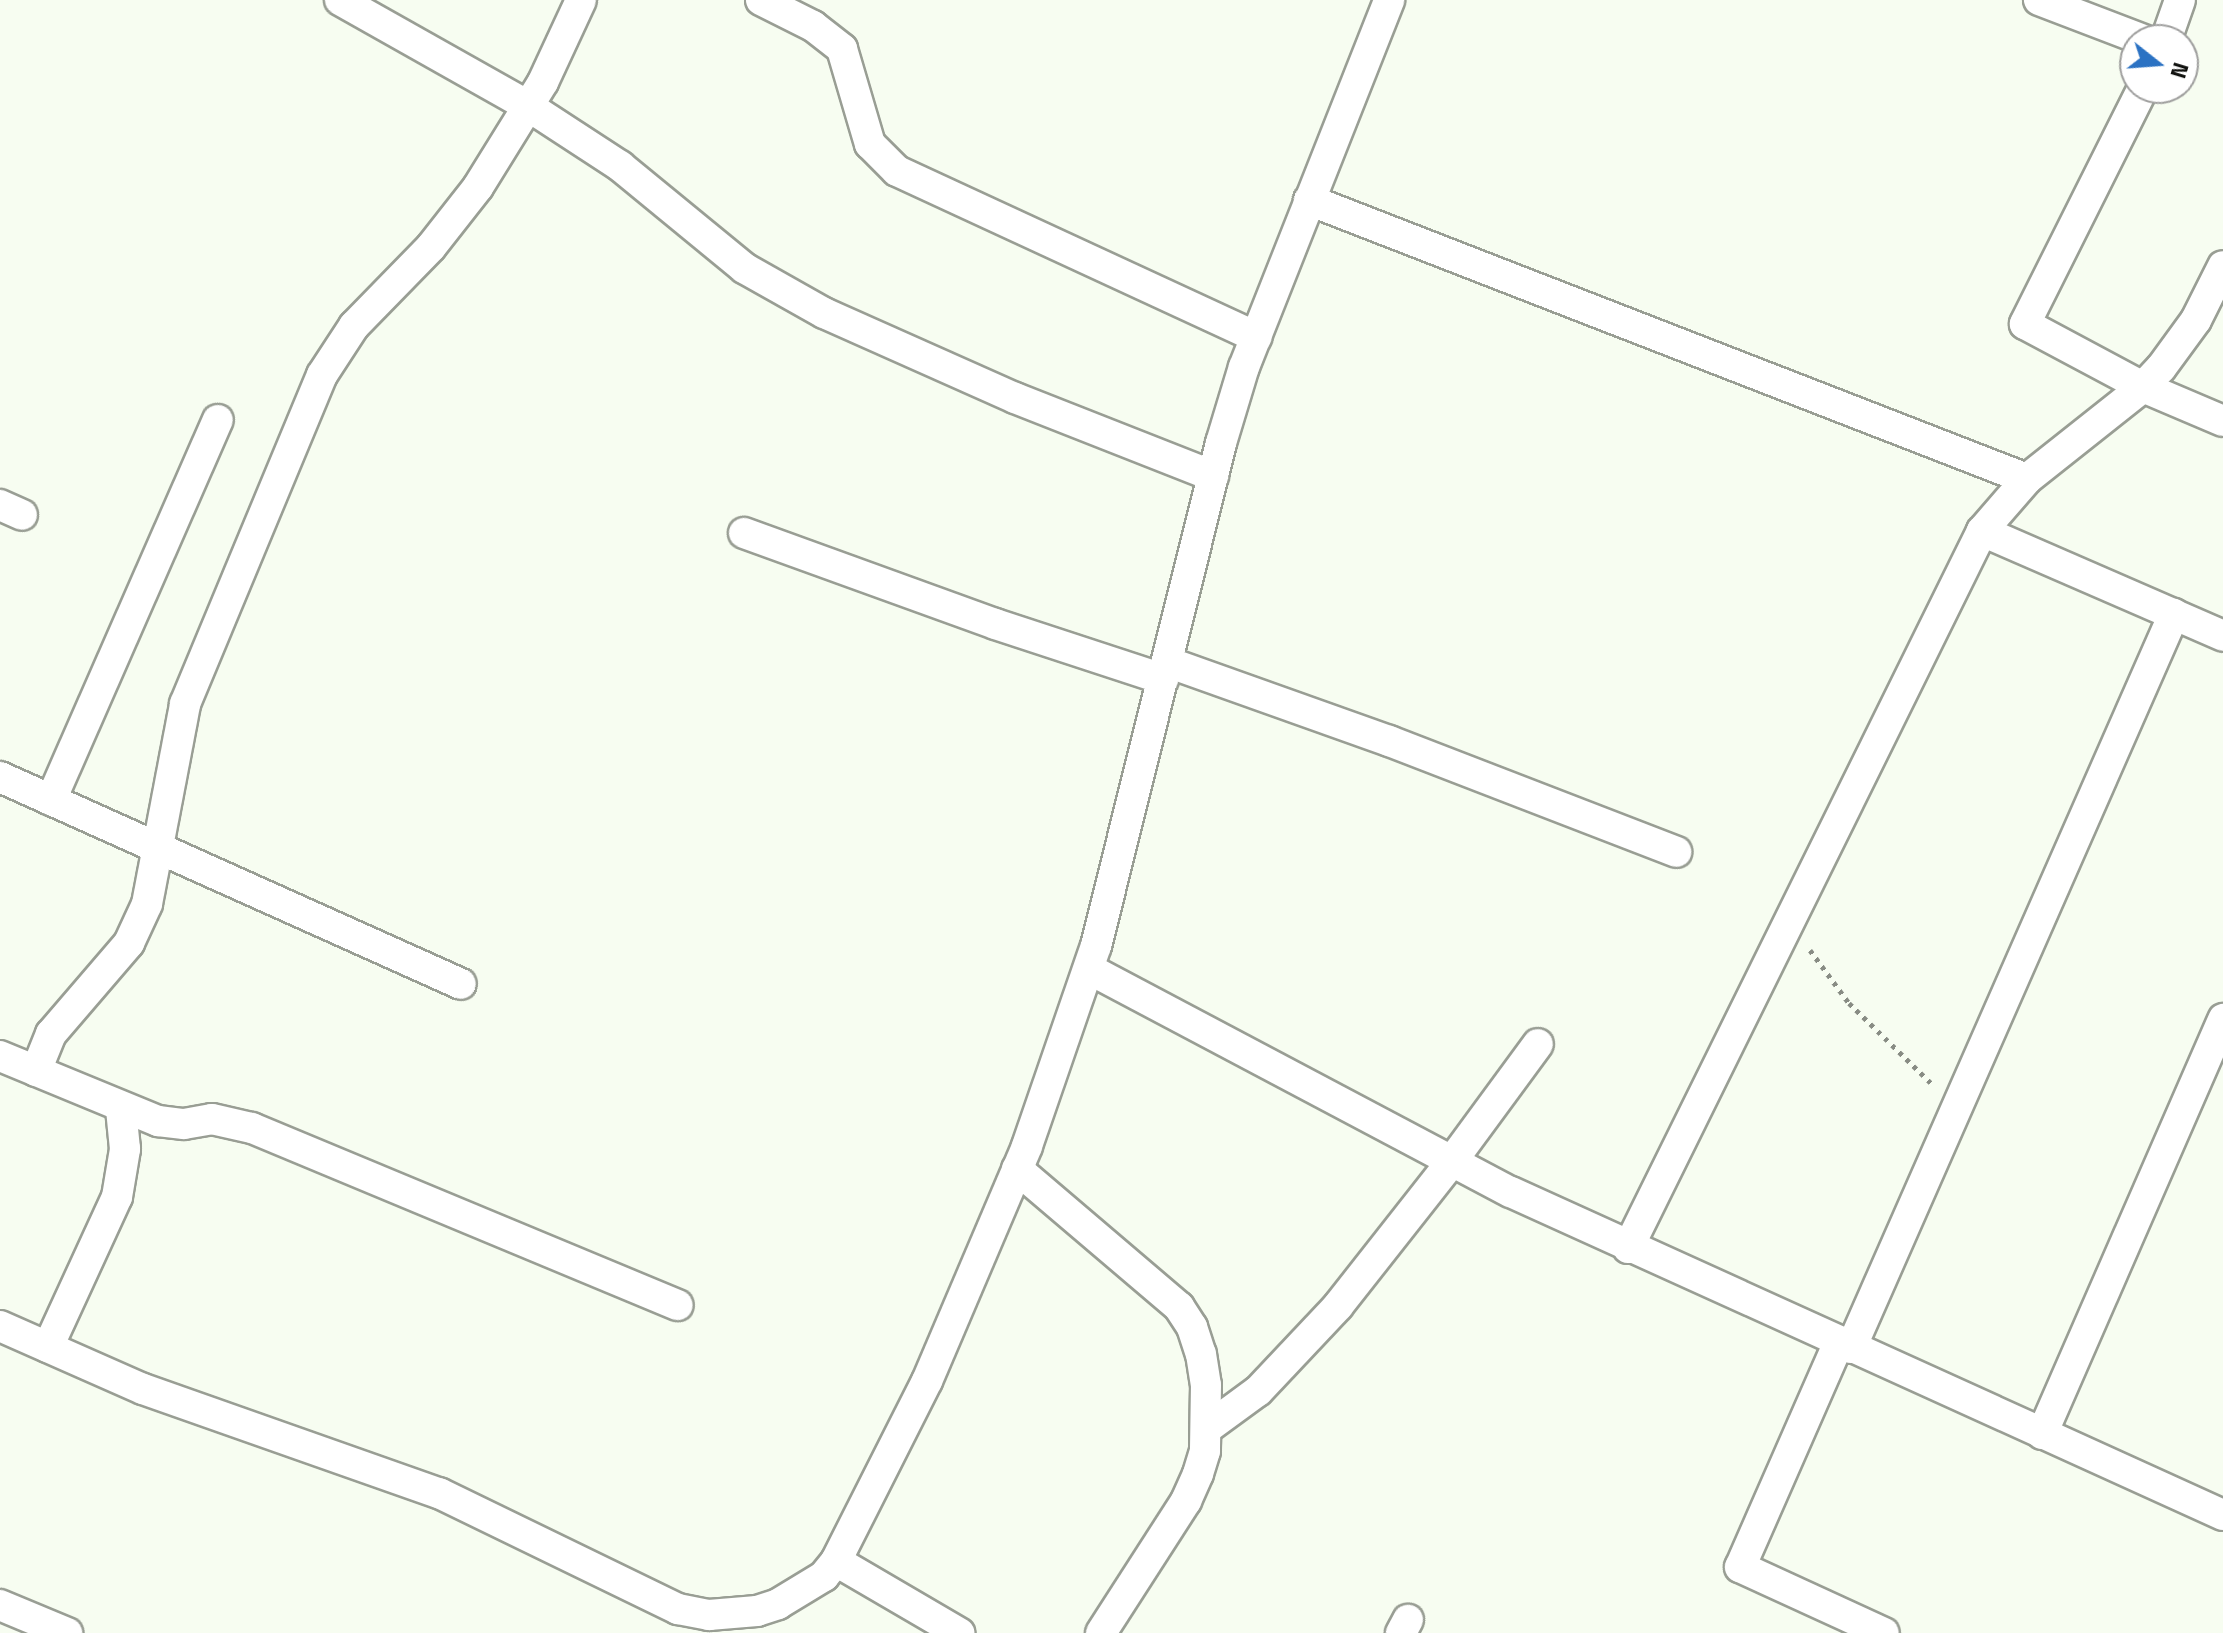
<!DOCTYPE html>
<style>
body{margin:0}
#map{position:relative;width:2223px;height:1633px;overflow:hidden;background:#f7fdf1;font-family:"Titillium Web",sans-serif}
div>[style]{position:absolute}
.path>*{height:5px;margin-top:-2.5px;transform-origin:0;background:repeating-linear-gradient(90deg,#888c84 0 4px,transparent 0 10px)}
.roads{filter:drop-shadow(2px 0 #999e94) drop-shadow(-2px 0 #999e94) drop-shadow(0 2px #999e94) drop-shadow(0 -2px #999e94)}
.minor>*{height:30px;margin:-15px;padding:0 15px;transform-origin:15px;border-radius:15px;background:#fff}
span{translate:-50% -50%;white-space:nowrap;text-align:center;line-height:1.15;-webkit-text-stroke:7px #fff;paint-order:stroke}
.north{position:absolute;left:2119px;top:24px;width:80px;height:80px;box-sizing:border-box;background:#fff;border:2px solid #9f9f9e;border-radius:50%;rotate:107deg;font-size:22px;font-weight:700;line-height:32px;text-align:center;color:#0f100d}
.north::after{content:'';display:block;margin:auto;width:28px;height:36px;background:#2b72c3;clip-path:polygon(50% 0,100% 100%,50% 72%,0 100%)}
</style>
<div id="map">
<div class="path">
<i style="left:1810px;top:950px;width:66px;rotate:53.7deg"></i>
<i style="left:1849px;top:1003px;width:116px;rotate:44.3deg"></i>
</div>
<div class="roads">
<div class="minor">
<i style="left:340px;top:0;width:216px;rotate:29.4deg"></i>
<i style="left:528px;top:106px;width:110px;rotate:33.1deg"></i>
<i style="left:620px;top:166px;width:161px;rotate:39.4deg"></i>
<i style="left:744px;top:268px;width:92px;rotate:29.4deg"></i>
<i style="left:824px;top:313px;width:209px;rotate:24deg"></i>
<i style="left:1015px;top:398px;width:213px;rotate:21.5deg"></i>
<i style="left:761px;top:0;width:58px;rotate:26.6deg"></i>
<i style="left:813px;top:26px;width:37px;rotate:38deg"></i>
<i style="left:842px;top:49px;width:99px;rotate:73.6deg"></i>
<i style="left:870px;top:144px;width:38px;rotate:45deg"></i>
<i style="left:897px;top:171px;width:396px;rotate:24.8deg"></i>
<i style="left:2039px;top:0;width:112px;rotate:20.9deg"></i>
<i style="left:2166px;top:40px;width:42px;rotate:-70.7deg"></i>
<i style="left:2143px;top:88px;width:264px;rotate:116.6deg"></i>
<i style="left:2025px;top:324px;width:134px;rotate:28.1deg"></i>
<i style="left:2143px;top:387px;width:87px;rotate:23deg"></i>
<i style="left:1309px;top:200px;width:770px;rotate:21.24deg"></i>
<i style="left:0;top:505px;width:24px;rotate:24deg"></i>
<i style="left:1982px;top:531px;width:263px;rotate:23.5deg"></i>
<i style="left:744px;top:533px;width:267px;rotate:19.9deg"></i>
<i style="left:995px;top:624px;width:177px;rotate:18.1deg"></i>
<i style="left:1167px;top:662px;width:236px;rotate:19.6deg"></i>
<i style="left:1389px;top:741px;width:308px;rotate:21.1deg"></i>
<i style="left:0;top:777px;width:505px;rotate:24.18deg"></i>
<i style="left:51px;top:800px;width:415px;rotate:-66.3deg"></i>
<i style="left:1089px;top:969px;width:477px;rotate:27.9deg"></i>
<i style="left:1511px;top:1192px;width:782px;rotate:24.4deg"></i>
<i style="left:0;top:1056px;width:171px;rotate:22.4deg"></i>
<i style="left:158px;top:1121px;width:26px;rotate:7deg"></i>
<i style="left:184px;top:1124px;width:28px;rotate:-10deg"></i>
<i style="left:212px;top:1119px;width:41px;rotate:12.7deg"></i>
<i style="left:252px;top:1128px;width:461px;rotate:22.6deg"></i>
<i style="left:36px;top:1071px;width:40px;rotate:-68deg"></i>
<i style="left:51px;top:1034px;width:120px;rotate:-49.4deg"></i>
<i style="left:129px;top:943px;width:43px;rotate:-65.2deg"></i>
<i style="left:147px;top:904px;width:204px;rotate:-79.2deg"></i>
<i style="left:185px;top:704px;width:356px;rotate:-67.4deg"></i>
<i style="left:322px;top:375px;width:59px;rotate:-56.9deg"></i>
<i style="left:354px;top:326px;width:110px;rotate:-45.7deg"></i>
<i style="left:431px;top:247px;width:76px;rotate:-51.9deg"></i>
<i style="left:478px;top:187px;width:123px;rotate:-58.2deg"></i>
<i style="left:543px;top:82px;width:90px;rotate:-65.1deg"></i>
<i style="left:1017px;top:1169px;width:213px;rotate:40.4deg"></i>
<i style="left:1179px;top:1307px;width:24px;rotate:57deg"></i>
<i style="left:1192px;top:1327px;width:28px;rotate:72deg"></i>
<i style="left:1201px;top:1354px;width:31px;rotate:81deg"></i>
<i style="left:1206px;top:1385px;width:66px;rotate:90.9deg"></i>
<i style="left:1205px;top:1451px;width:24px;rotate:107deg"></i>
<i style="left:1198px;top:1474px;width:30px;rotate:114deg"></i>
<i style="left:1186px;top:1501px;width:157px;rotate:122.8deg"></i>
<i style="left:1628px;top:1248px;width:800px;rotate:-63.72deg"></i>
<i style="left:1982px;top:531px;width:69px;rotate:-49.1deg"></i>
<i style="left:2027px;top:479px;width:148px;rotate:-38.4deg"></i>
<i style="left:2143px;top:387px;width:26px;rotate:-47deg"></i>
<i style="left:2161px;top:368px;width:59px;rotate:-53.9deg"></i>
<i style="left:2196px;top:320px;width:60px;rotate:-63.4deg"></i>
<i style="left:0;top:1326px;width:156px;rotate:23.8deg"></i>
<i style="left:143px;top:1389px;width:314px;rotate:19.4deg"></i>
<i style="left:439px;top:1493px;width:266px;rotate:25.9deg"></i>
<i style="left:678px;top:1609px;width:32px;rotate:11deg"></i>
<i style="left:709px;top:1615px;width:48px;rotate:-4.8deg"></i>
<i style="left:757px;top:1611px;width:22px;rotate:-18deg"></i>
<i style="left:778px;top:1604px;width:54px;rotate:-31.3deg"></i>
<i style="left:824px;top:1576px;width:19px;rotate:-51deg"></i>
<i style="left:836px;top:1561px;width:202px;rotate:-63.2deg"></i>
<i style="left:927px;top:1381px;width:255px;rotate:-66.9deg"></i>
<i style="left:1027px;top:1146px;width:212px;rotate:-71deg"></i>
<i style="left:1096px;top:946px;width:518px;rotate:-76.04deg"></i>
<i style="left:1221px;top:443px;width:79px;rotate:-73.2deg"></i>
<i style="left:1244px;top:367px;width:395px;rotate:-68.4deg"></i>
<i style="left:1839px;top:1342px;width:246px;rotate:113.7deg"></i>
<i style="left:1740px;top:1567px;width:158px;rotate:24.6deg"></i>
<i style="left:48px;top:1347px;width:165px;rotate:-65.3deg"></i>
<i style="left:117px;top:1197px;width:49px;rotate:-80.5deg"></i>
<i style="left:125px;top:1149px;width:40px;rotate:-95.7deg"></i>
<i style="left:1851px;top:1348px;width:802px;rotate:-66.25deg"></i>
<i style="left:1206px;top:1429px;width:64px;rotate:-36.2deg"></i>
<i style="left:1258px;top:1391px;width:117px;rotate:-46.7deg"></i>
<i style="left:1338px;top:1306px;width:184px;rotate:-51.8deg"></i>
<i style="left:1452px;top:1161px;width:145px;rotate:-53.7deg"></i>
<i style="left:2042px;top:1434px;width:453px;rotate:-66.4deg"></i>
<i style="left:836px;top:1561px;width:143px;rotate:30.3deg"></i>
<i style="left:0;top:1605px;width:73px;rotate:22.7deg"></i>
<i style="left:1401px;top:1633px;width:15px;rotate:-62deg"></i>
</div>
</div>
<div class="north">N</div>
</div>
